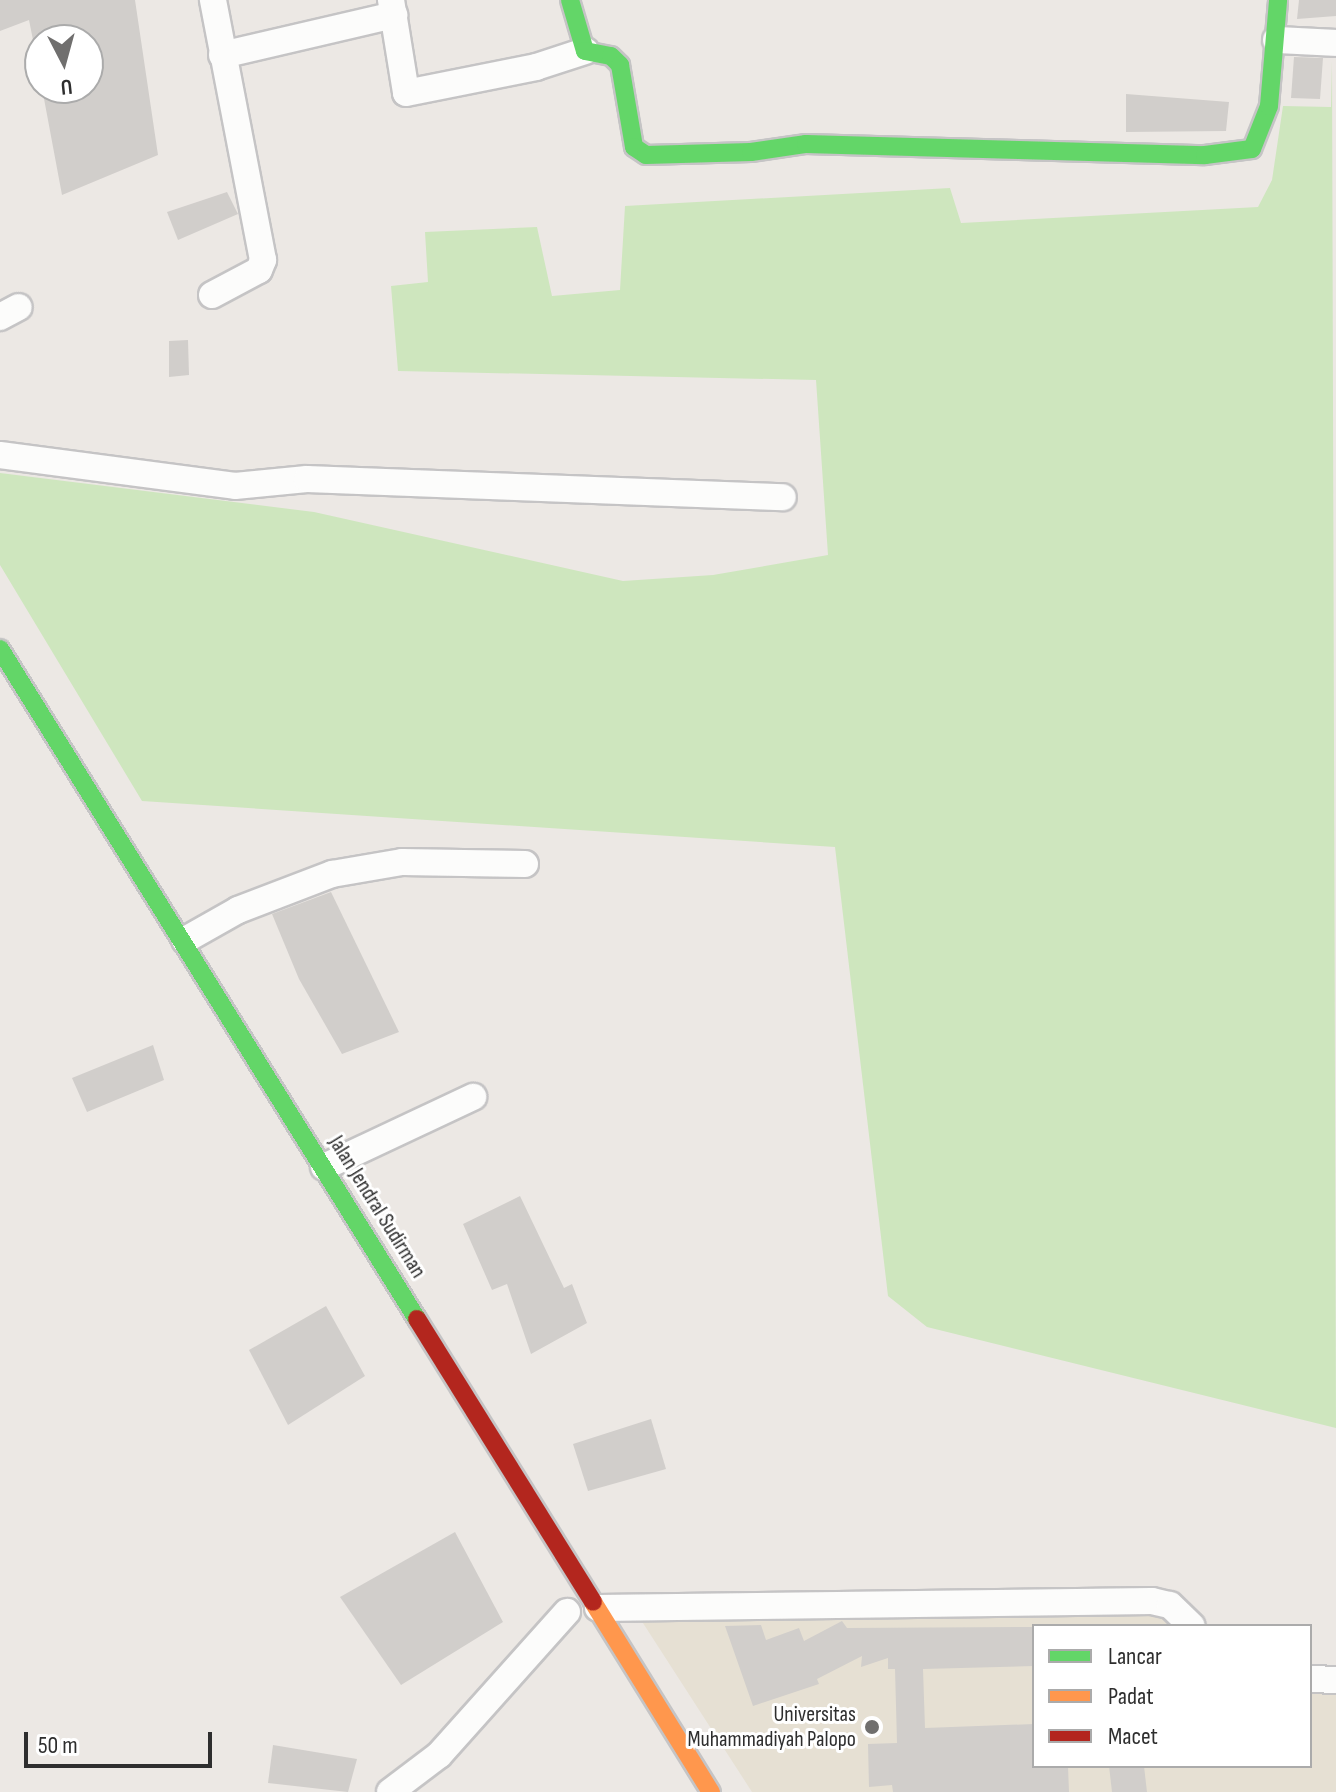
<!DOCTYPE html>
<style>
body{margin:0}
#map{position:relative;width:1336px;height:1792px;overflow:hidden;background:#ece8e4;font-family:"Sofia Sans Condensed",sans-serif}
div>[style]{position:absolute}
.education>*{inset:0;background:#e6e0d3}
.green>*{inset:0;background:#cee6be}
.building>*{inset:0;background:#d1cecb}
.roads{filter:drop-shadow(2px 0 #c5c4c5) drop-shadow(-2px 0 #c5c4c5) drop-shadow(0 2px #c5c4c5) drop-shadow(0 -2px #c5c4c5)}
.street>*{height:26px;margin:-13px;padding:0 13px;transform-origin:13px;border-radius:13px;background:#fcfcfb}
.fast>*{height:18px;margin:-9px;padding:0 9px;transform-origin:9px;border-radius:9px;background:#63d668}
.slow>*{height:18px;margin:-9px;padding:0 9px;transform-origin:9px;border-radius:9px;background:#ff974d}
.jam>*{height:18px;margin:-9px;padding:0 9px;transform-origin:9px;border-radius:9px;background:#b3261e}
.dots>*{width:22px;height:22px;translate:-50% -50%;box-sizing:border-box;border:4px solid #fff;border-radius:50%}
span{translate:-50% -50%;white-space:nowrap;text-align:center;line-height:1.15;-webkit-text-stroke:6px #fff;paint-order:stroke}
.street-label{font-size:22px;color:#2e2e2e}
.poi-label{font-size:22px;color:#2e2e2e}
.right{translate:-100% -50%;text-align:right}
.legend{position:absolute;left:1032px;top:1624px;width:280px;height:144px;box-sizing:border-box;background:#fff;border:2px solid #ababab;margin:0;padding:10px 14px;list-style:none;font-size:24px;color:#2e2e2e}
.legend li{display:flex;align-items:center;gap:16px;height:40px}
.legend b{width:40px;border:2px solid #ababab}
.north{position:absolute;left:24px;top:24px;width:80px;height:80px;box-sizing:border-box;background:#fff;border:2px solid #ababab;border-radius:50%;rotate:174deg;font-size:22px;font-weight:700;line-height:32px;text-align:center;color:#2e2e2e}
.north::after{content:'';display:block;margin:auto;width:28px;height:36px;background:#706f6e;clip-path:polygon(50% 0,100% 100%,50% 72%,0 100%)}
.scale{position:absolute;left:24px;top:1732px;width:188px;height:36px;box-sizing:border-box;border:4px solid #2e2e2e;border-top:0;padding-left:10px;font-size:24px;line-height:28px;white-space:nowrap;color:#2e2e2e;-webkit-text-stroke:6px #fff;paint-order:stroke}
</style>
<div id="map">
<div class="education">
<i style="clip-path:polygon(1165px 1607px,1183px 1626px,1034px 1626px,1034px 1766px,1310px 1766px,1310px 1688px,1336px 1689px,1336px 1792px,752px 1792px,641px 1620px)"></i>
</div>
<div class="green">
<i style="clip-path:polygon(1332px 60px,1336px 1428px,927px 1327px,888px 1296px,835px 847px,142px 801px,0 565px,0 473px,314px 512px,623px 581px,713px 575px,828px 555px,816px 380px,398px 371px,391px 286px,428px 282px,425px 232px,537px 227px,552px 296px,620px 290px,625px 206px,950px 188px,961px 223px,1258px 207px,1272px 180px,1283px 106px,1331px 107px)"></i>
</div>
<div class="building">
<i style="clip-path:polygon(0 0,135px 0,158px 155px,62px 195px,42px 88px,88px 88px,88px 40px,33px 40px,29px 20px,0 31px)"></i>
<i style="clip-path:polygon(1299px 0,1336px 0,1336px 16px,1297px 19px)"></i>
<i style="clip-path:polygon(1294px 57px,1323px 58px,1320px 99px,1291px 98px)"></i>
<i style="clip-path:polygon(1126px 94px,1229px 102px,1226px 131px,1126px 132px)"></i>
<i style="clip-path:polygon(227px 192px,238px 214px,178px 240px,167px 212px)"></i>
<i style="clip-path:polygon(188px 340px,189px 375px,169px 377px,169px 341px)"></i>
<i style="clip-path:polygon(331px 892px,399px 1032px,342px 1054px,299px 979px,272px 914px)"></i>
<i style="clip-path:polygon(153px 1045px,164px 1080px,87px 1112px,72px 1078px)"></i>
<i style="clip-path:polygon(520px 1196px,564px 1288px,572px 1284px,587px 1323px,531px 1354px,507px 1284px,492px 1290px,463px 1224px)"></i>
<i style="clip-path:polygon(326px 1306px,365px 1376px,288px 1425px,249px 1350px)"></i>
<i style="clip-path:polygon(651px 1419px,666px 1469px,588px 1491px,573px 1444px)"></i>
<i style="clip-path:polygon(455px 1532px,503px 1622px,401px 1685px,340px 1597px)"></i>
<i style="clip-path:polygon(842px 1621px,847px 1628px,1034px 1627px,1034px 1666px,923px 1669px,925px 1728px,1034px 1724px,1034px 1766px,1068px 1766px,1069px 1792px,893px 1792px,892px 1785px,869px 1787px,868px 1744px,897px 1743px,895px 1669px,888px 1669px,888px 1658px,861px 1667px,862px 1656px,817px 1679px,819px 1684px,753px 1706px,725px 1626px,761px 1625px,766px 1640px,799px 1628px,804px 1641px)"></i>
<i style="clip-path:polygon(273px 1745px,357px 1759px,348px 1792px,268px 1783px)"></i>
<i style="clip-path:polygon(1109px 1766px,1144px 1766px,1147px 1792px,1112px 1792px)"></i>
</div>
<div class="roads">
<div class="street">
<i style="left:391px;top:0;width:94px;rotate:80.8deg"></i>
<i style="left:406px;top:93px;width:133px;rotate:-11.3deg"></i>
<i style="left:536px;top:67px;width:52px;rotate:-18.1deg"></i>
<i style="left:1276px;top:40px;width:60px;rotate:2.9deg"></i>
<i style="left:222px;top:55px;width:177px;rotate:-13.1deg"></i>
<i style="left:212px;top:295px;width:53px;rotate:-28deg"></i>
<i style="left:259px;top:270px;width:11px;rotate:-68deg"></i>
<i style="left:263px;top:260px;width:265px;rotate:-100.9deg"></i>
<i style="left:0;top:317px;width:21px;rotate:-28deg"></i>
<i style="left:0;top:455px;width:237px;rotate:7.5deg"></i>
<i style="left:235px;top:486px;width:72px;rotate:-5.6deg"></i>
<i style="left:307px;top:479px;width:476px;rotate:2.2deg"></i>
<i style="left:185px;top:940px;width:61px;rotate:-29.5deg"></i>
<i style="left:238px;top:910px;width:101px;rotate:-21deg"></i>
<i style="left:332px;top:874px;width:71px;rotate:-9.7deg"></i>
<i style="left:402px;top:862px;width:123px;rotate:0.9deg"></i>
<i style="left:324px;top:1167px;width:165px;rotate:-25.2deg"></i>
<i style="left:598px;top:1608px;width:554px;rotate:-0.72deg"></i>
<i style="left:1152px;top:1601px;width:18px;rotate:13deg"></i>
<i style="left:1170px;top:1605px;width:30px;rotate:44deg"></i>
<i style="left:1310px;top:1679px;width:26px;rotate:2deg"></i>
<i style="left:390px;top:1792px;width:61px;rotate:-37.1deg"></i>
<i style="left:439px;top:1755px;width:192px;rotate:-48.2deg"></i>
</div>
<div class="fast">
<i style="left:570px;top:0;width:53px;rotate:73.6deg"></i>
<i style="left:585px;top:51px;width:26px;rotate:11deg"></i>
<i style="left:611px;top:56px;width:13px;rotate:45deg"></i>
<i style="left:620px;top:65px;width:83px;rotate:80.3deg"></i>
<i style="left:634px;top:147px;width:14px;rotate:34deg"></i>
<i style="left:646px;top:155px;width:105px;rotate:-1.6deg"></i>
<i style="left:751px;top:152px;width:56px;rotate:-8.3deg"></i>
<i style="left:806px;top:144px;width:399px;rotate:1.6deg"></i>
<i style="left:1205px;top:155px;width:47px;rotate:-7.3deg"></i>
<i style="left:1252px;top:149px;width:46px;rotate:-68.4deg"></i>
<i style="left:1269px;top:106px;width:106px;rotate:-85.1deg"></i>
<i style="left:0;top:649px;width:789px;rotate:58.1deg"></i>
</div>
<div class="slow">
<i style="left:593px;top:1602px;width:224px;rotate:58.2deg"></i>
</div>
<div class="jam">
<i style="left:417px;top:1319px;width:333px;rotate:58.1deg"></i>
</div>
</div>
<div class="dots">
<i style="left:872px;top:1727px;background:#706f6e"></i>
</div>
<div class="street-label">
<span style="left:377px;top:1207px;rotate:58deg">Jalan Jendral Sudirman</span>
</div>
<div class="poi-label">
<span class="right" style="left:856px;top:1727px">Universitas<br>Muhammadiyah Palopo</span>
</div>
<ul class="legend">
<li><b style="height:10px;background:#63d668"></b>Lancar</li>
<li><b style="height:10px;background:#ff974d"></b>Padat</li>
<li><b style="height:10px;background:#b3261e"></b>Macet</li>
</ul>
<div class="north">U</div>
<div class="scale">50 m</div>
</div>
